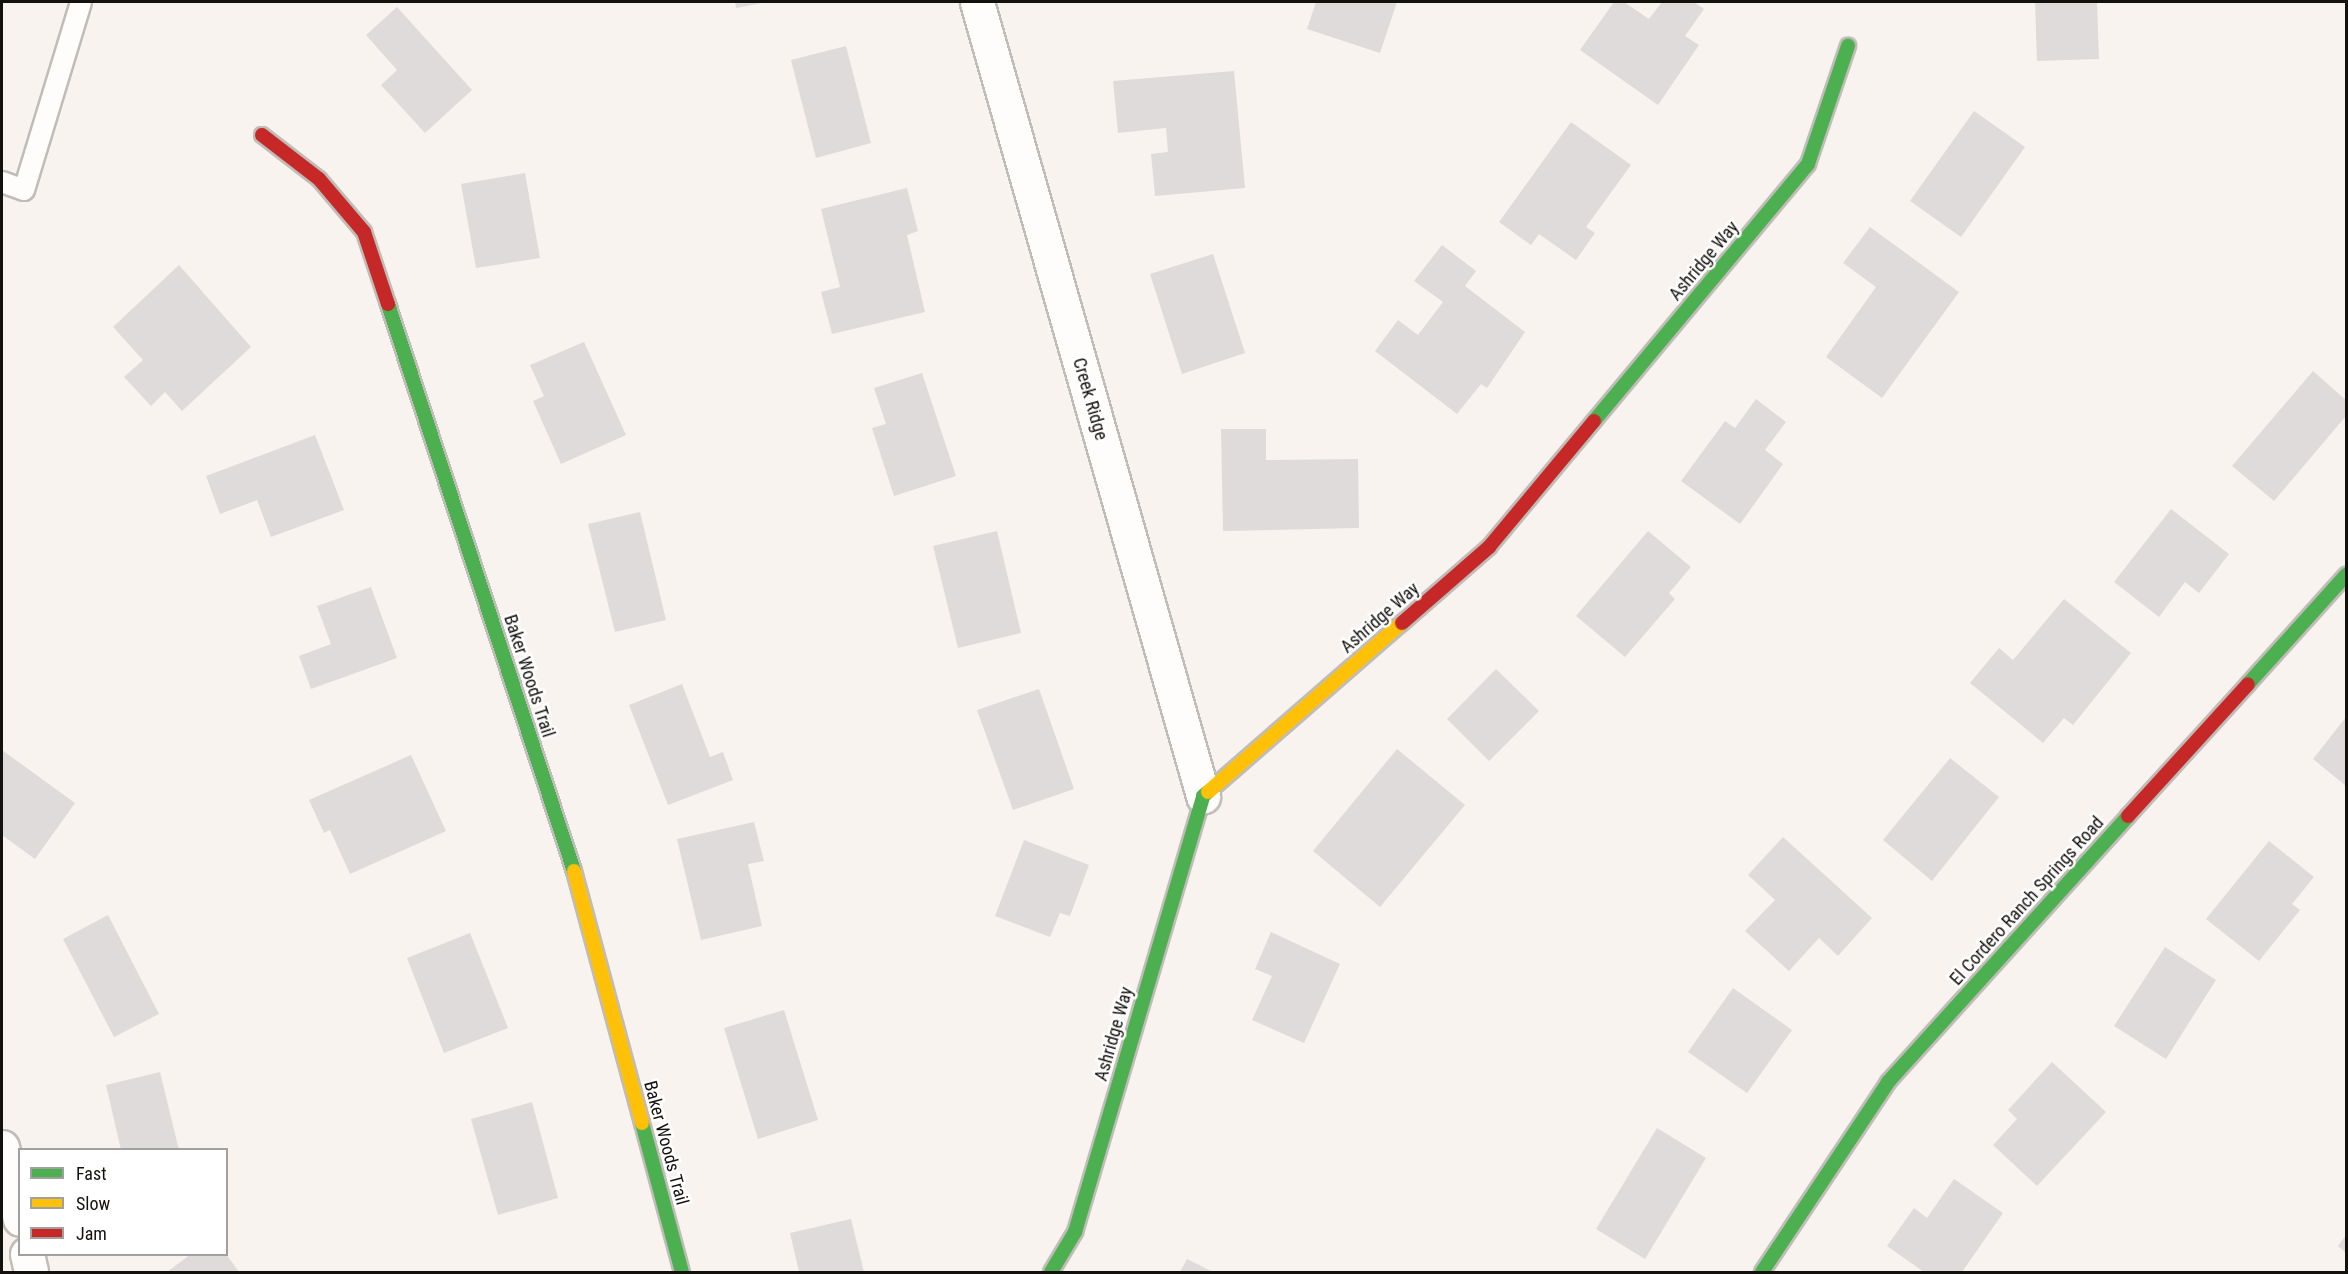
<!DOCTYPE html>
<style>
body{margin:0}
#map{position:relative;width:2348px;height:1274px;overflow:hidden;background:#f8f3ee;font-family:"Roboto Condensed",sans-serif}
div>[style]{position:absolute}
.building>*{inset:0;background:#dfdbda}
.roads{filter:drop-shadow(2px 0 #c0bcb8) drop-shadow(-2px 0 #c0bcb8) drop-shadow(0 2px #c0bcb8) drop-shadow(0 -2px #c0bcb8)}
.lane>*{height:20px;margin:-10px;padding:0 10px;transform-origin:10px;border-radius:10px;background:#fefdfc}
.street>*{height:33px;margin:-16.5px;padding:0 16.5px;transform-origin:16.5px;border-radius:16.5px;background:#fefdfc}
.fast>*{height:14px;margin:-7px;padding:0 7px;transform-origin:7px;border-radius:7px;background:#4caf50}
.slow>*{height:14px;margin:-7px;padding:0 7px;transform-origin:7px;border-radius:7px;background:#ffc107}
.jam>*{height:14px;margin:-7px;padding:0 7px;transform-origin:7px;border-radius:7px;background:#c62828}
span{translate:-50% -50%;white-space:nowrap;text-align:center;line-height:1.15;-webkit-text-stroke:5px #fff;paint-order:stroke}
.street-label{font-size:18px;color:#13110e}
.frame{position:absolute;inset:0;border:3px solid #13110e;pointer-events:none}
.legend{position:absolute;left:18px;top:1148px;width:210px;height:108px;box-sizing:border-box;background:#fff;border:2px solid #a1a09f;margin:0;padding:8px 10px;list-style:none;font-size:18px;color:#13110e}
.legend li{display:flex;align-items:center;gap:12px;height:30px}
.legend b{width:30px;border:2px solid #a1a09f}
</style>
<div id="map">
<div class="building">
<i style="clip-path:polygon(735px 2px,762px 2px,762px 3px,736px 8px)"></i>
<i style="clip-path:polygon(1316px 2px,1397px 2px,1380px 53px,1307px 29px)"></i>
<i style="clip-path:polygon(1614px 2px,1624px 2px,1649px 19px,1662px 2px,1694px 2px,1704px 9px,1685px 36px,1699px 45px,1658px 105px,1580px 50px)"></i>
<i style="clip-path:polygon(2035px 2px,2097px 2px,2099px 59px,2037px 61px)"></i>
<i style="clip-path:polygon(397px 7px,472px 90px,425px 133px,381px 85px,397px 70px,366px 35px)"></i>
<i style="clip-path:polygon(846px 46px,871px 143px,816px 158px,791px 60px)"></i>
<i style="clip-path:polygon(1234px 71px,1245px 188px,1155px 196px,1151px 154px,1168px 152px,1166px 128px,1118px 133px,1113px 81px)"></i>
<i style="clip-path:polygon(1974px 111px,2025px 147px,1961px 237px,1910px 201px)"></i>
<i style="clip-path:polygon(1571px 122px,1631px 165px,1586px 227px,1595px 233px,1576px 260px,1539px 234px,1531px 245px,1499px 222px)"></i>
<i style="clip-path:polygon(525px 173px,540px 258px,476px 268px,461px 184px)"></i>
<i style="clip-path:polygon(907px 188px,918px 231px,907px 235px,925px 312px,832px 334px,821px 292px,840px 287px,821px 209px)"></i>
<i style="clip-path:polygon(1870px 227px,1959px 292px,1882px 398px,1826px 357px,1876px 287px,1843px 263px)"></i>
<i style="clip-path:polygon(1442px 245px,1476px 271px,1465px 286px,1525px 332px,1487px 388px,1481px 384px,1457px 414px,1375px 351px,1398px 320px,1418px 335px,1443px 302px,1414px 281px)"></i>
<i style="clip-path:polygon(1213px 254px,1245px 353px,1182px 374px,1150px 274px)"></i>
<i style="clip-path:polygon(179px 265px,251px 347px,182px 411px,165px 392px,151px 406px,124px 377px,143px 360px,113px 327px)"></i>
<i style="clip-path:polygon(584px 342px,626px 435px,561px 464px,533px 401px,544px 396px,530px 365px)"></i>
<i style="clip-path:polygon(2313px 371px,2346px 400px,2346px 416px,2274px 501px,2232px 466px)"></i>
<i style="clip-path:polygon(922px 373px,956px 476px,894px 496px,872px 428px,886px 424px,874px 388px)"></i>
<i style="clip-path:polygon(1756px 399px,1786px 422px,1765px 450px,1783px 464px,1740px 524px,1681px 481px,1725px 421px,1735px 428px)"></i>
<i style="clip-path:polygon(1221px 429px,1266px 429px,1266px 460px,1358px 459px,1359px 528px,1223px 531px)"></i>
<i style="clip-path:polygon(315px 435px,344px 510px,271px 537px,257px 500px,220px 514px,206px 476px)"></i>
<i style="clip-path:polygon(2171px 509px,2229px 554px,2199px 593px,2185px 582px,2159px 617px,2114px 582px)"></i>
<i style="clip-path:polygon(640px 512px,666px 620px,615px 632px,588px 524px)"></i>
<i style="clip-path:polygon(997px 531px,1021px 633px,958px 648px,933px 546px)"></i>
<i style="clip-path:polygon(1648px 531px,1691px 567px,1669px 593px,1675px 599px,1625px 657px,1576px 616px)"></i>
<i style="clip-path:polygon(371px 587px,397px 658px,311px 689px,299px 656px,331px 644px,317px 606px)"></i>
<i style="clip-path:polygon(2064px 599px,2131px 653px,2073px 725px,2064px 718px,2043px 743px,1970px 683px,1999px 648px,2013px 660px)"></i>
<i style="clip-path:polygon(1496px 669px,1539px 711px,1489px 761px,1447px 719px)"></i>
<i style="clip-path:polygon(682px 684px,710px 757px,723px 752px,733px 780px,668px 805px,629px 705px)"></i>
<i style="clip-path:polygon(1039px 689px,1074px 789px,1013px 810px,977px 710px)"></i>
<i style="clip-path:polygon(2346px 717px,2346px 786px,2313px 759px)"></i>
<i style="clip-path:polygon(1397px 749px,1465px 805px,1380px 907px,1313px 851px)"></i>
<i style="clip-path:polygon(2px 750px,75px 803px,35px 859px,2px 835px)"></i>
<i style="clip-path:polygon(411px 755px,446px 831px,350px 874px,330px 830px,324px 833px,309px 800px)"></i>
<i style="clip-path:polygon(1950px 758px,1999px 797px,1932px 881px,1883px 840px)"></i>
<i style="clip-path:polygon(754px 822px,764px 861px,748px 864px,762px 926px,701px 940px,677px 839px)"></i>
<i style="clip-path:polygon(1783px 837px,1872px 918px,1838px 956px,1819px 938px,1789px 971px,1745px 931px,1775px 900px,1748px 875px)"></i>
<i style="clip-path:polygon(1024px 840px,1089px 865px,1070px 916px,1060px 913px,1050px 937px,995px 916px)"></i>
<i style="clip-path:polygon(2269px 841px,2314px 877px,2292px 904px,2300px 910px,2259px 961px,2206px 919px)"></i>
<i style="clip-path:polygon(108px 915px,159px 1014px,114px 1037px,63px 939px)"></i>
<i style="clip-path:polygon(1271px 932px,1340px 964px,1304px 1043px,1252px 1020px,1272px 976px,1255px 969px)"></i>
<i style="clip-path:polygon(470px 933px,508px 1028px,444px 1053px,407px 958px)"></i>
<i style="clip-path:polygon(2165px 947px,2216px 980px,2166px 1059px,2114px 1026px)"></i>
<i style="clip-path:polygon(1733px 988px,1792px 1030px,1747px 1093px,1688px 1052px)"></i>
<i style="clip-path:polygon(784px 1010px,818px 1120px,758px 1139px,724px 1028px)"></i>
<i style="clip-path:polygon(2052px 1062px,2106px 1112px,2037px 1186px,1993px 1145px,2017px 1119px,2008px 1110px)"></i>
<i style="clip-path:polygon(160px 1072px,179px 1150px,121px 1150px,106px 1085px)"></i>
<i style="clip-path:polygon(532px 1102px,558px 1198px,498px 1215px,471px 1119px)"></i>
<i style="clip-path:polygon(1657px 1128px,1706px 1158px,1645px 1259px,1596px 1229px)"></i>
<i style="clip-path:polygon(1954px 1179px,2003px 1213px,1962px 1272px,1924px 1272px,1887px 1246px,1914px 1208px,1927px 1218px)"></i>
<i style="clip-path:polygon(851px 1219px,864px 1272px,799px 1272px,790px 1233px)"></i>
<i style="clip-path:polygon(2346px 1235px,2346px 1253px,2338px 1246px)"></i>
<i style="clip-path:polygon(191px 1254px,226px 1254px,239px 1272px,167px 1272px)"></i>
<i style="clip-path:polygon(1187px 1259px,1213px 1272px,1180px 1272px)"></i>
</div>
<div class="roads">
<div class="lane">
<i style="left:2px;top:182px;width:23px;rotate:20deg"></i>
<i style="left:24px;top:190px;width:196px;rotate:-73.1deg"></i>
</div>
<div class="street">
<i style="left:977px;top:2px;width:826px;rotate:74.11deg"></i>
<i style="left:2px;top:1147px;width:74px;rotate:76deg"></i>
<i style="left:27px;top:1254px;width:18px;rotate:77deg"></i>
</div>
<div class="fast">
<i style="left:388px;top:304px;width:597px;rotate:71.84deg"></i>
<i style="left:1594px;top:421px;width:334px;rotate:-50.2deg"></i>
<i style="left:1808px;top:164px;width:125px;rotate:-71.3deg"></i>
<i style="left:2248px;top:684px;width:147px;rotate:-48deg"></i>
<i style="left:642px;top:1123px;width:154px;rotate:75deg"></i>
<i style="left:1051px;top:1272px;width:47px;rotate:-59deg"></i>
<i style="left:1075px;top:1232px;width:454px;rotate:-73.6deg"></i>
<i style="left:1203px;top:796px;width:6px;rotate:-39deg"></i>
<i style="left:1762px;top:1272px;width:228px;rotate:-56.4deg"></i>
<i style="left:1888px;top:1082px;width:358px;rotate:-47.9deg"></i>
</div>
<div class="slow">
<i style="left:1208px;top:792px;width:257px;rotate:-41.1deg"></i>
<i style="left:574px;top:871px;width:261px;rotate:74.9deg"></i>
</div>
<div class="jam">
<i style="left:262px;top:135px;width:72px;rotate:37.7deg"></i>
<i style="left:319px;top:179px;width:70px;rotate:49.7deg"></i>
<i style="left:364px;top:232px;width:76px;rotate:71.6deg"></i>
<i style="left:1402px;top:623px;width:116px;rotate:-41.1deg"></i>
<i style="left:1489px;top:547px;width:164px;rotate:-50.2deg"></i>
<i style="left:2128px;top:816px;width:178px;rotate:-47.7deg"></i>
</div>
</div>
<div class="street-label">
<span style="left:1704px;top:261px;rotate:-50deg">Ashridge Way</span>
<span style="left:1090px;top:399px;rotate:74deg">Creek Ridge</span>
<span style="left:1380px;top:618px;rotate:-41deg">Ashridge Way</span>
<span style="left:529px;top:676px;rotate:72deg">Baker Woods Trail</span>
<span style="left:2027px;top:901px;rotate:-48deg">El Cordero Ranch Springs Road</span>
<span style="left:1114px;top:1034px;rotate:-74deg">Ashridge Way</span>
<span style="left:666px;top:1143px;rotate:75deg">Baker Woods Trail</span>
</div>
<div class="frame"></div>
<ul class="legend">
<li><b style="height:8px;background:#4caf50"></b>Fast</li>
<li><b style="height:8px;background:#ffc107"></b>Slow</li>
<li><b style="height:8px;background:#c62828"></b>Jam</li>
</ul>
</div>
